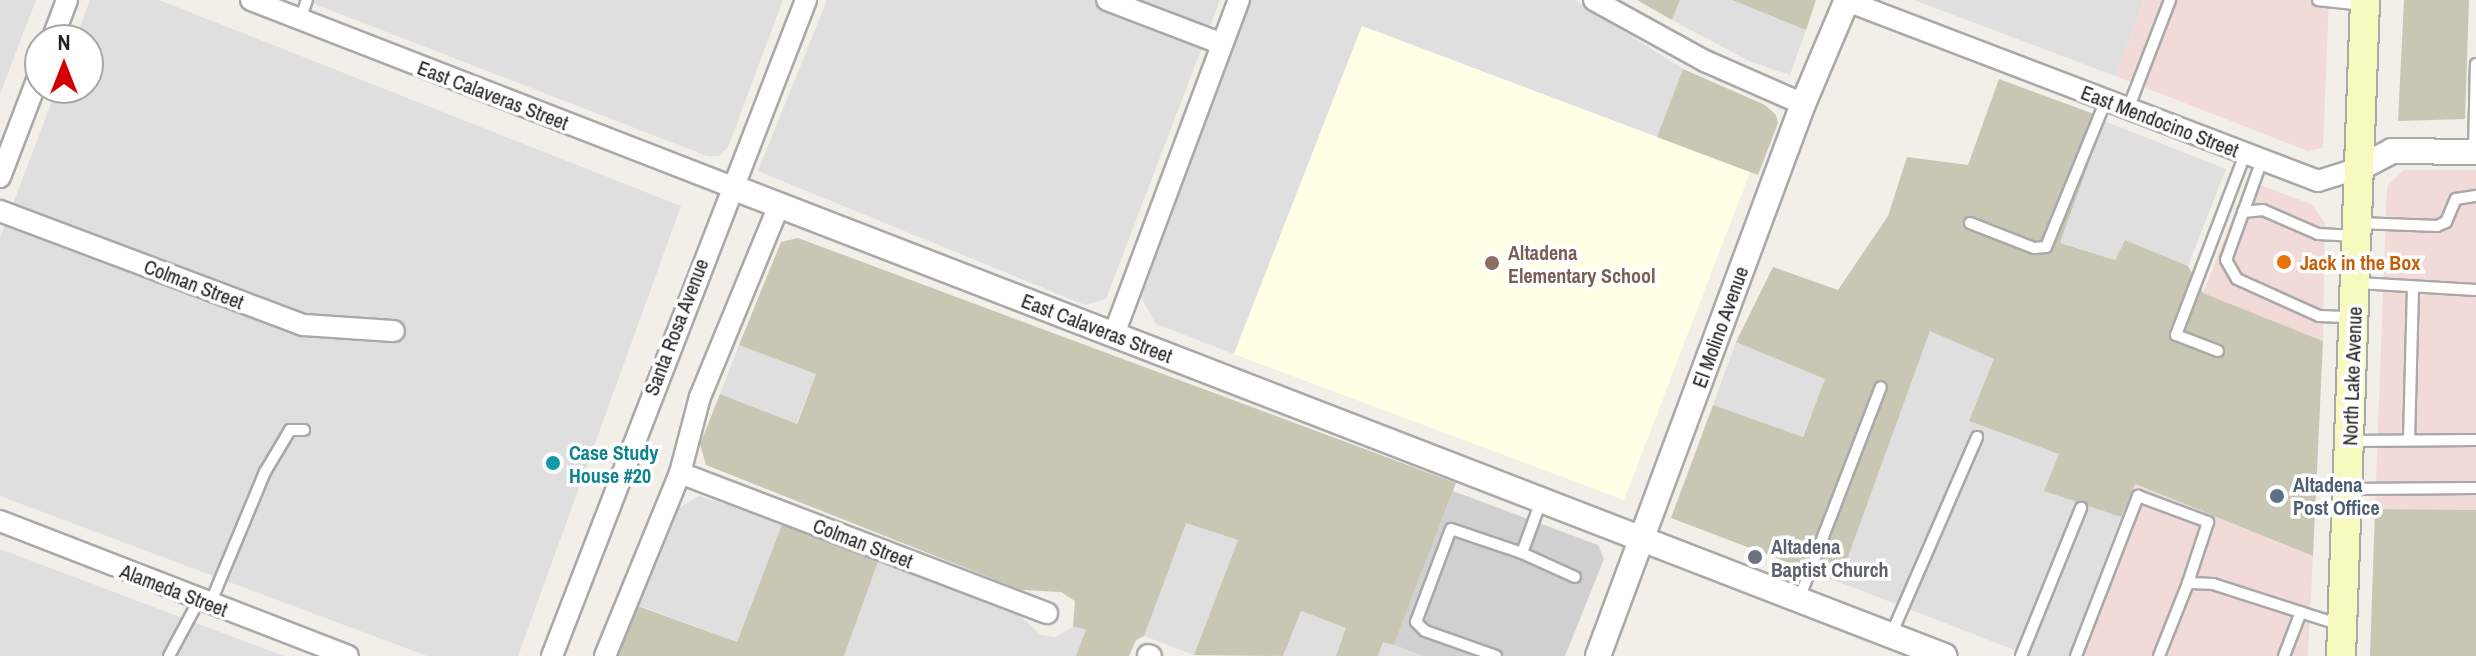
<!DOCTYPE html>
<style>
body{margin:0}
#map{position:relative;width:2476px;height:656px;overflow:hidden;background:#f2efe9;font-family:"Archivo Narrow",sans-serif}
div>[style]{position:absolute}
.residential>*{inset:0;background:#e0dfdf}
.commercial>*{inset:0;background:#f2dad9}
.education>*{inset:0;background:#ffffe5}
.religious>*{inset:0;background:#d0d0d0}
.construction>*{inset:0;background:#c7c7b4}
.roads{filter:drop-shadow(2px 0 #a9a9a9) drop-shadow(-2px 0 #a9a9a9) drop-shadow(0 2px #a9a9a9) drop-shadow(0 -2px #a9a9a9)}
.service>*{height:10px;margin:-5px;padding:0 5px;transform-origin:5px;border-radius:5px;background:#fff}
.minor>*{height:20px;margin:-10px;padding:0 10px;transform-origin:10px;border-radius:10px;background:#fff}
.tertiary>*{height:24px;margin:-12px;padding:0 12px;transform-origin:12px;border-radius:12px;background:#fff}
.secondary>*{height:28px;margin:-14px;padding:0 14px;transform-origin:14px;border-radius:14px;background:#f7fabf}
.dots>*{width:22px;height:22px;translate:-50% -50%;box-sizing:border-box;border:4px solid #fff;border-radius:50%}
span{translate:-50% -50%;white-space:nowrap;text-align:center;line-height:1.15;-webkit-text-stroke:7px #fff;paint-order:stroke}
.street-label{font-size:20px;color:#222}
.education-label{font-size:20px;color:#785e54;font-weight:700}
.left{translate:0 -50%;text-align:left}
.food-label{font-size:20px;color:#c56008;font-weight:700}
.culture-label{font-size:20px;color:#0d838f;font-weight:700}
.service-label{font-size:20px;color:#4e5e75;font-weight:700}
.worship-label{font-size:20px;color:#5b616d;font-weight:700}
.north{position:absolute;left:24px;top:24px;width:80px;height:80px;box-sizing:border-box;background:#fff;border:2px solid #a7a7a7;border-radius:50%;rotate:0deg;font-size:22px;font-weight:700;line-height:32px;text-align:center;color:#222}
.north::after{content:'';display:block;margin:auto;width:28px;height:36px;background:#d40000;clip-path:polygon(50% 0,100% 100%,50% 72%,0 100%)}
</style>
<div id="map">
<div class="residential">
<i style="clip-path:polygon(0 0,36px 0,0 94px)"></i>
<i style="clip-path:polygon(90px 0,159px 0,681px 206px,518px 656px,427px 656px,0 496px,0 238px,57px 88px,88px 88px,88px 40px,75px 40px)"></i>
<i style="clip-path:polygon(304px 0,783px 0,728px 147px,719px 156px,707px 156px)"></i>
<i style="clip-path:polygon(827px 0,1220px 0,1106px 299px,1085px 305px,758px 171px)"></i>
<i style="clip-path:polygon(1248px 0,1575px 0,1683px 69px,1657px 137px,1362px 26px,1234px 354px,1156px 324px,1141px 297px)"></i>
<i style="clip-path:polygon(1680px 0,1732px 0,1806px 30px,1790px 75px,1751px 62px,1672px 20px)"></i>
<i style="clip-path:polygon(1914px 0,2144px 0,2115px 76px)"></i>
<i style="clip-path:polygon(2104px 121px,2226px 169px,2188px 266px,2125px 240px,2115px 260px,2060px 243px)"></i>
<i style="clip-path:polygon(1930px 331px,1994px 359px,1970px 421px,2060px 454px,2045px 491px,2121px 517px,2069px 656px,2030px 656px,1839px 582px)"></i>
<i style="clip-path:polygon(1736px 342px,1826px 379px,1802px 437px,1713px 405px)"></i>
<i style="clip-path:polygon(739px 345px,816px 374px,796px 424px,720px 394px)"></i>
<i style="clip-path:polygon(699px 496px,783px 522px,737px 642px,638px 605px,677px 509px)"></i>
<i style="clip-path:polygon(1185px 522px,1238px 540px,1194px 655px,1144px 636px)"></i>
<i style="clip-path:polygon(0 549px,284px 656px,0 656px)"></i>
<i style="clip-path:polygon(879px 559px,1012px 608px,1041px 635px,1055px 637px,1073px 627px,1086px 629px,1076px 656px,844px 656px)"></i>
<i style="clip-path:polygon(1300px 611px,1347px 628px,1336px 656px,1283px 656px)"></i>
<i style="clip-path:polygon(1383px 641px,1423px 656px,1378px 656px)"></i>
</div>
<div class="commercial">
<i style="clip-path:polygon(2144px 0,2329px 0,2323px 148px,2308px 151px,2115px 76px)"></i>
<i style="clip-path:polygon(2404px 170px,2476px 170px,2476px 510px,2375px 509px,2387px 186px)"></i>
<i style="clip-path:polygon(2248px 180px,2313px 205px,2325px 224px,2323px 341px,2203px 293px)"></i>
<i style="clip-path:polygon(2134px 484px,2313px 556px,2308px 656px,2069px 656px)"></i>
</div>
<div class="education">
<i style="clip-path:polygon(1362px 26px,1750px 172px,1624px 500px,1234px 354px)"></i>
</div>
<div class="religious">
<i style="clip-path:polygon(1453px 491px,1598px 545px,1604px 559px,1565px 656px,1423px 656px,1394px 645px)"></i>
</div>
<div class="construction">
<i style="clip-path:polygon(1637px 0,1680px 0,1672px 20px)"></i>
<i style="clip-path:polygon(1732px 0,1816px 0,1806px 30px)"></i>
<i style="clip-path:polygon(2404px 0,2469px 0,2465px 119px,2398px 121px)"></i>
<i style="clip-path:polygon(1683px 69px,1765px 105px,1776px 115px,1778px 123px,1758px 175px,1657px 137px)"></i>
<i style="clip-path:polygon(1999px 79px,2105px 118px,2060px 243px,2115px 260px,2125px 240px,2188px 266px,2203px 293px,2323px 341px,2313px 556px,2135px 484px,2121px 517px,2044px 491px,2059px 454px,1969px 421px,1994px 359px,1930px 331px,1839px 582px,1671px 518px,1713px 405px,1803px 437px,1825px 379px,1736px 342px,1773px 267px,1838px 290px,1888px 216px,1907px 157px,1968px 165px)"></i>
<i style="clip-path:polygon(798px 238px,1456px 483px,1394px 645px,1383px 642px,1378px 656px,1336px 656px,1346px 628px,1301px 611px,1283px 656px,1194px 655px,1238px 540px,1186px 523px,1144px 636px,1136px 640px,1129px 656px,1076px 656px,1086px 629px,1073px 627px,1075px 601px,1061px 592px,1021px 590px,706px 465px,700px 444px,720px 394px,797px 424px,816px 374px,739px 345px,781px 242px)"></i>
<i style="clip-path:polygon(2375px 509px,2476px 510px,2476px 656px,2370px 656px)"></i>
<i style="clip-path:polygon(783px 522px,879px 559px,844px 656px,616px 656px,635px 605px,737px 642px)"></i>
</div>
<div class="roads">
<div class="service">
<i style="left:2318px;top:0;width:45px;rotate:6.3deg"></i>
<i style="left:300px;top:20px;width:21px;rotate:-71deg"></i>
<i style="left:2128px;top:109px;width:117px;rotate:-68.9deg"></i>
<i style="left:2474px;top:150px;width:86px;rotate:-88.7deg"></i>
<i style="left:2262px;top:160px;width:106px;rotate:109.8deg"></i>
<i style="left:2226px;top:260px;width:22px;rotate:60deg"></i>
<i style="left:2237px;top:279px;width:90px;rotate:24.3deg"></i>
<i style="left:2319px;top:316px;width:33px;rotate:2deg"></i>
<i style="left:2243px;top:212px;width:20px;rotate:-6deg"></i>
<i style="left:2263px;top:210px;width:60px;rotate:23.6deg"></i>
<i style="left:2318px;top:234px;width:38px;rotate:3deg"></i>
<i style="left:1970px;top:223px;width:69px;rotate:21.3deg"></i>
<i style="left:2034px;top:248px;width:12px;rotate:-5deg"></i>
<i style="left:2046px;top:247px;width:159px;rotate:-67.8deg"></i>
<i style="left:2359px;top:223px;width:78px;rotate:2.2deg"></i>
<i style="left:2437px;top:226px;width:10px;rotate:-24deg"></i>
<i style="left:2446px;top:222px;width:25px;rotate:-67deg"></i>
<i style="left:2456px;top:199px;width:20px;rotate:-9deg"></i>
<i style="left:2358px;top:283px;width:118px;rotate:3.4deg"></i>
<i style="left:2218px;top:351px;width:45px;rotate:-159.1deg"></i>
<i style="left:2176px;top:335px;width:194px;rotate:-69.1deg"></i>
<i style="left:2409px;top:440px;width:151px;rotate:-88.5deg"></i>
<i style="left:2352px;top:441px;width:124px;rotate:-0.5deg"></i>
<i style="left:2350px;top:489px;width:126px;rotate:-0.5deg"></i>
<i style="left:1522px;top:553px;width:58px;rotate:24.4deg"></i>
<i style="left:1799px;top:599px;width:227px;rotate:-68.9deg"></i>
<i style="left:210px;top:604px;width:143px;rotate:-67.4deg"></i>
<i style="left:265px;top:472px;width:49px;rotate:-59.2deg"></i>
<i style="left:290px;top:430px;width:14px"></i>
<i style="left:1891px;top:635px;width:216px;rotate:-66.5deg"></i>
<i style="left:169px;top:656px;width:64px;rotate:-61.8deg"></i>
<i style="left:1496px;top:656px;width:75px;rotate:-160.6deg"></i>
<i style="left:1425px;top:631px;width:13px;rotate:-135deg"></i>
<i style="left:1416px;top:622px;width:99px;rotate:-69.4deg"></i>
<i style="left:1451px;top:529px;width:75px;rotate:18.7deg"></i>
<i style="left:1522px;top:553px;width:55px;rotate:-69.9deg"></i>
<i style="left:2021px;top:656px;width:160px;rotate:-67.9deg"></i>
<i style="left:2076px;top:656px;width:172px;rotate:-68.8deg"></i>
<i style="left:2138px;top:496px;width:75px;rotate:20.4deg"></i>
<i style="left:2208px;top:522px;width:64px;rotate:108.2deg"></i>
<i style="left:2159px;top:656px;width:79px;rotate:-68.3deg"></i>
<i style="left:2188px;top:583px;width:25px;rotate:2deg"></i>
<i style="left:2213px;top:584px;width:134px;rotate:17.8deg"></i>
<i style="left:2284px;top:656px;width:47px;rotate:-68.9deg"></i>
</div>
<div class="minor">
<i style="left:251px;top:0;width:516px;rotate:21.24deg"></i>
<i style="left:1107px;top:0;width:123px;rotate:20.9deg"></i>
<i style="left:1594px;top:0;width:127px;rotate:28.8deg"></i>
<i style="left:1705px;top:61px;width:107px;rotate:23.7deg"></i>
<i style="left:1847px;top:1px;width:504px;rotate:20.92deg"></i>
<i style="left:2318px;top:181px;width:44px;rotate:-17.2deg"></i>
<i style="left:52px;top:40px;width:43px;rotate:-69.4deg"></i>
<i style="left:0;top:177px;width:112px;rotate:-69.1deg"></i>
<i style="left:0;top:211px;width:324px;rotate:20.6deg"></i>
<i style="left:303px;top:325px;width:91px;rotate:3.8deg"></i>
<i style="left:1114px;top:334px;width:357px;rotate:-69.5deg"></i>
<i style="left:680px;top:473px;width:393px;rotate:20.9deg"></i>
<i style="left:0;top:521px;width:373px;rotate:21.2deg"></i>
<i style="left:1148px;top:655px;width:3px;rotate:18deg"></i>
<i style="left:552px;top:656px;width:703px;rotate:-68.83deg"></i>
<i style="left:605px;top:656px;width:198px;rotate:-67.7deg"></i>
<i style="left:680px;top:473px;width:79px;rotate:-75.3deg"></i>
<i style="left:700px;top:397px;width:208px;rotate:-67.6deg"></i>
</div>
<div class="tertiary">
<i style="left:2360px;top:168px;width:36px;rotate:-28deg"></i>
<i style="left:2392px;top:151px;width:84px;rotate:0.7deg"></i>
<i style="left:732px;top:187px;width:1300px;rotate:21.15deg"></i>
<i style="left:1598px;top:656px;width:589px;rotate:-69.63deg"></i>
<i style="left:1803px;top:104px;width:113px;rotate:-67.1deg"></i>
</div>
<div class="secondary">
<i style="left:2341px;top:656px;width:656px;rotate:-87.9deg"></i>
</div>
</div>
<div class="dots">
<i style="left:2284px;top:262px;background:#e8710a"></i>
<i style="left:1492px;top:263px;background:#8d6e63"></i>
<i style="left:553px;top:463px;background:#0f9aa8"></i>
<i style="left:2277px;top:496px;background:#5c6f8a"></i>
<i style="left:1755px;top:557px;background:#6b7280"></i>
</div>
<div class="street-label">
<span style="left:493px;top:95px;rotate:21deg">East Calaveras Street</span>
<span style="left:2160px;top:121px;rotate:21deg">East Mendocino Street</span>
<span style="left:194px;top:284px;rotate:21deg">Colman Street</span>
<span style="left:676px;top:327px;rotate:-69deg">Santa Rosa Avenue</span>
<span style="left:1720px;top:327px;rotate:-70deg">El Molino Avenue</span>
<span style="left:1097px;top:328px;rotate:21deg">East Calaveras Street</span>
<span style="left:2352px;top:376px;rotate:-88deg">North Lake Avenue</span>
<span style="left:863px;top:543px;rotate:21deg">Colman Street</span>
<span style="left:174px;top:590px;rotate:21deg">Alameda Street</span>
</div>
<div class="education-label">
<span class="left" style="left:1508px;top:264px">Altadena<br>Elementary School</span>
</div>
<div class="food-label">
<span class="left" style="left:2300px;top:262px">Jack in the Box</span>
</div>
<div class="culture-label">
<span class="left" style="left:569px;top:464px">Case Study<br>House #20</span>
</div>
<div class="service-label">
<span class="left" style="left:2293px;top:496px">Altadena<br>Post Office</span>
</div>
<div class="worship-label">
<span class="left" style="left:1771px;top:558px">Altadena<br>Baptist Church</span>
</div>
<div class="north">N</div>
</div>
